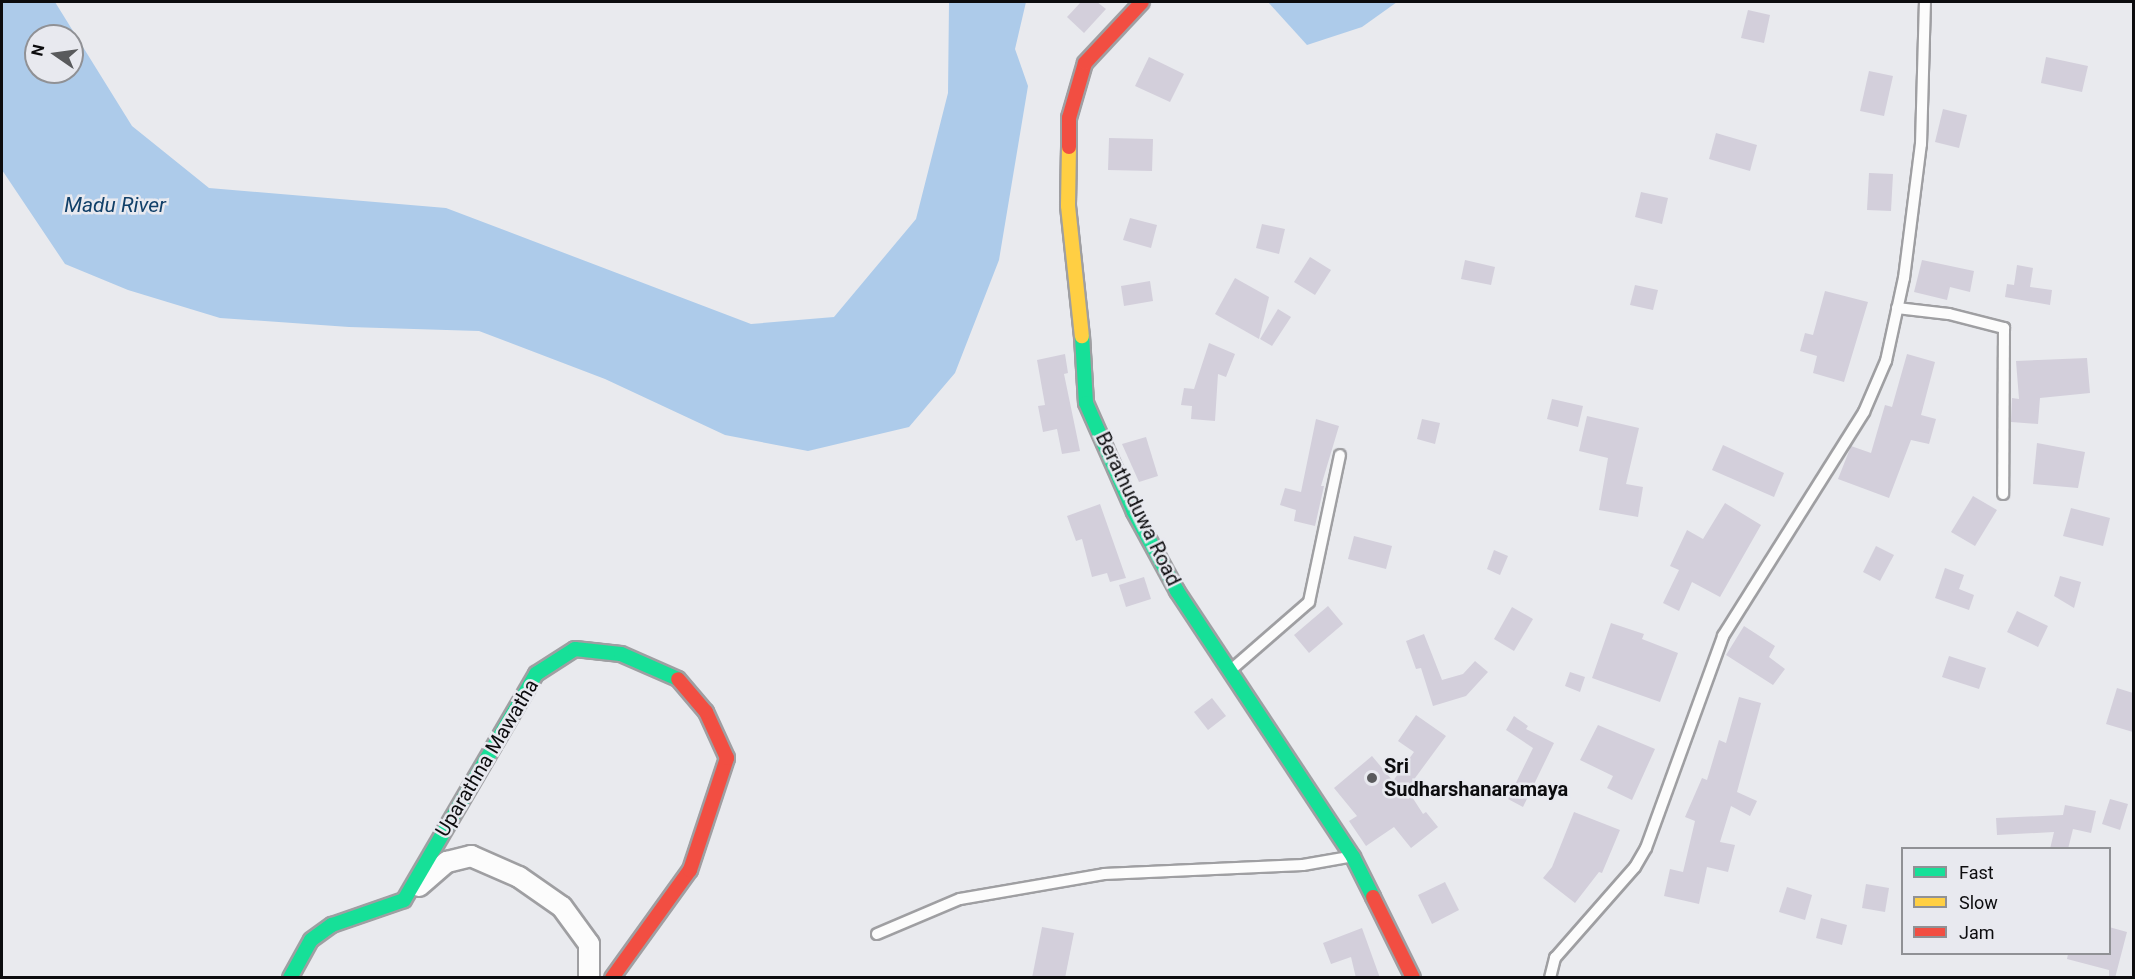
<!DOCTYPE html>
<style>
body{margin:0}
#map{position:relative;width:2135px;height:979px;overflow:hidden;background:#e9eaee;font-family:Roboto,sans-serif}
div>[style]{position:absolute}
.water>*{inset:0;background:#adcbea}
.building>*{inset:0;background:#d3cfdb}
.roads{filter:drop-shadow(2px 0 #9f9fa2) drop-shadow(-2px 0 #9f9fa2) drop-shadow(0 2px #9f9fa2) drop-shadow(0 -2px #9f9fa2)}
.lane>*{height:10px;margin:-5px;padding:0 5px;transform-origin:5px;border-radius:5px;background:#fcfcfc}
.street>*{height:20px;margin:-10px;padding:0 10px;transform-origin:10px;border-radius:10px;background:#fcfcfc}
.fast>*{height:14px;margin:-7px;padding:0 7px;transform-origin:7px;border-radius:7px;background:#16e098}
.slow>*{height:14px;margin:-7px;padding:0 7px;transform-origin:7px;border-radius:7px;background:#ffcf43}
.jam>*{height:14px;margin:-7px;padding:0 7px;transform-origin:7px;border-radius:7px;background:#f24e42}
.dots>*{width:16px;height:16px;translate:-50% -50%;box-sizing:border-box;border:3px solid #e8e9ef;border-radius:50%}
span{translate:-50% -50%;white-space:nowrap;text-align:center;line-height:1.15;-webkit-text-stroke:5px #e8e9ef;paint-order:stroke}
.street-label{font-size:20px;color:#0c0c0e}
.poi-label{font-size:20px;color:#0c0c0e;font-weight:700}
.left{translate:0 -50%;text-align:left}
.water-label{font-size:21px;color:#114069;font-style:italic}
.frame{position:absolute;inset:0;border:3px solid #0c0c0e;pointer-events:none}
.legend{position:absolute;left:1901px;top:847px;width:210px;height:108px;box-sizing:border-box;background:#e8e9ef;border:2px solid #909195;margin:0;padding:8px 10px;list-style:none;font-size:18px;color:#0c0c0e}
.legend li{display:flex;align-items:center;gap:12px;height:30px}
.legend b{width:30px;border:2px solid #909195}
.north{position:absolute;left:24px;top:24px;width:60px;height:60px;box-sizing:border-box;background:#e8e9ef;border:2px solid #909195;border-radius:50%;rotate:283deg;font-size:16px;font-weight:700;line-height:24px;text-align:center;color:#0c0c0e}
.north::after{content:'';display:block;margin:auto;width:21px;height:27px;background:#595a5c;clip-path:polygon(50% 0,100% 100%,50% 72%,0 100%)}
</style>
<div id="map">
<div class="water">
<i style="clip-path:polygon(evenodd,2px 2px,55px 2px,132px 126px,209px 188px,446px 208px,751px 324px,834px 317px,916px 219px,948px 93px,949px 2px,1026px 2px,1015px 49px,1028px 86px,999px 260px,955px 373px,909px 427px,808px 451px,725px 435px,605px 379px,479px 331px,349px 327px,220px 318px,128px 290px,65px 264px,2px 170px,2px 2px,36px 36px,72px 36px,72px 72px,36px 72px,36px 36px)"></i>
<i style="clip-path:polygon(1268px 2px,1397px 2px,1362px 27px,1307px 45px)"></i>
</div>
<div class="building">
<i style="clip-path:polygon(1081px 2px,1097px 2px,1106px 9px,1084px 33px,1067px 17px)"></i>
<i style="clip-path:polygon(1748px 10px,1770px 15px,1764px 43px,1741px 38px)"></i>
<i style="clip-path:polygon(1149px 57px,1184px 74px,1170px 102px,1135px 86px)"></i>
<i style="clip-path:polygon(2046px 57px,2088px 66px,2082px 92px,2041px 83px)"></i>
<i style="clip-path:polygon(1869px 71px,1893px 76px,1884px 116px,1860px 111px)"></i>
<i style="clip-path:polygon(1943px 109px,1967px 115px,1959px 148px,1935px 142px)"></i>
<i style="clip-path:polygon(1716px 133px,1757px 145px,1750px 171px,1709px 159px)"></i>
<i style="clip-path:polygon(1109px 138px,1153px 139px,1152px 171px,1108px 170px)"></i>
<i style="clip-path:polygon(1869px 173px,1893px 174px,1891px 211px,1867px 210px)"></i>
<i style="clip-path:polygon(1641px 192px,1668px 198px,1662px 224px,1635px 217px)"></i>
<i style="clip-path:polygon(1130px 218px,1157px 225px,1151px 248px,1123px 240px)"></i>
<i style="clip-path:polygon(1262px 224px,1285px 229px,1279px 254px,1256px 248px)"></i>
<i style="clip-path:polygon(1310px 257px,1331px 270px,1315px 295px,1294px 282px)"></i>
<i style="clip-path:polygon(1465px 260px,1495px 267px,1491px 285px,1461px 279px)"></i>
<i style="clip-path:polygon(1922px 260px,1974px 271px,1970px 292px,1950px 287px,1947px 300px,1914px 292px)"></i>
<i style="clip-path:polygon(2017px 265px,2033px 268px,2030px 287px,2052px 290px,2050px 305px,2005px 297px,2007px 284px,2014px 285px)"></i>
<i style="clip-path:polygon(1235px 278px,1269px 297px,1259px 339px,1215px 314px)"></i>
<i style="clip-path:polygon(1150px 281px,1153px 301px,1124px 306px,1121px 286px)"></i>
<i style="clip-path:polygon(1635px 285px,1658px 290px,1653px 310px,1630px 305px)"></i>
<i style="clip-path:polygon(1825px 291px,1868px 302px,1844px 382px,1813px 373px,1817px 356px,1800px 351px,1805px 333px,1813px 335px)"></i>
<i style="clip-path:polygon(1278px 309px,1291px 317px,1272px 346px,1260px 339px)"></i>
<i style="clip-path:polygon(1209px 343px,1235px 354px,1226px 377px,1218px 374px,1215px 421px,1191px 419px,1192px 406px,1181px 405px,1184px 388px,1194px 389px)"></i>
<i style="clip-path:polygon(1065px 354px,1068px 373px,1064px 374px,1080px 451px,1062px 454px,1057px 429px,1043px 432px,1038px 406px,1045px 405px,1037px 360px)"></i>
<i style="clip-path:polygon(1907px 354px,1935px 362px,1921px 415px,1936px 419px,1929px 444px,1911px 440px,1889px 498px,1838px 479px,1851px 446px,1871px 453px,1885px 405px,1892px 407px)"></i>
<i style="clip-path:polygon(2087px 358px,2090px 393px,2040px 398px,2038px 424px,2011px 422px,2012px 398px,2019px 399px,2016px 361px)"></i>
<i style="clip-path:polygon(1552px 399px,1583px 406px,1578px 427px,1547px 419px)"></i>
<i style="clip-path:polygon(1587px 416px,1639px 428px,1626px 484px,1643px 487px,1638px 517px,1599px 510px,1608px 458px,1579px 451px)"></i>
<i style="clip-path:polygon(1316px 419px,1339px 426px,1321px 486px,1324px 486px,1315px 526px,1294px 521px,1296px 510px,1280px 505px,1285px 488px,1301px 492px)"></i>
<i style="clip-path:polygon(1422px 419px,1440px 423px,1435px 444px,1417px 439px)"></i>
<i style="clip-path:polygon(1146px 437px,1158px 476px,1139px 482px,1122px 444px)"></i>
<i style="clip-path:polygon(2037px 443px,2085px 452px,2078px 488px,2033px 484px)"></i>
<i style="clip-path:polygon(1723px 445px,1784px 473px,1774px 497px,1712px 470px)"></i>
<i style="clip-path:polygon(1973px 496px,1997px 510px,1975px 546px,1951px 532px)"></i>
<i style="clip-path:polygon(1725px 503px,1761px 525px,1720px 597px,1692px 582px,1679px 611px,1663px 603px,1679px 570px,1670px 566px,1687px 530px,1703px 539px)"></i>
<i style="clip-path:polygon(1100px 504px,1126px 578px,1110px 582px,1107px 573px,1092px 577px,1082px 539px,1076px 541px,1067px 516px)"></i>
<i style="clip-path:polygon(2071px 508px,2110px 518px,2103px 546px,2063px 536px)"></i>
<i style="clip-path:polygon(1354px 536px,1392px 546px,1386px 569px,1348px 559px)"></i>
<i style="clip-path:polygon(1876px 546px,1894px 555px,1880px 581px,1863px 572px)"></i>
<i style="clip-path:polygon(1494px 550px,1508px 556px,1500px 575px,1487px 569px)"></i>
<i style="clip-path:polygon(1945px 568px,1964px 575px,1959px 589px,1974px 595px,1969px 610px,1935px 598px)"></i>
<i style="clip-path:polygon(2060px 576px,2081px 582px,2074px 608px,2054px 596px)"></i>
<i style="clip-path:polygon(1144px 577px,1151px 599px,1126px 607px,1119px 585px)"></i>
<i style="clip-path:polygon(1328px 606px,1343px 624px,1309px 653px,1294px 635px)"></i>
<i style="clip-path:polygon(1512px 607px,1533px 619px,1514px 651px,1494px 639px)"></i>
<i style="clip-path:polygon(2017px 611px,2048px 626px,2038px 647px,2007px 632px)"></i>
<i style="clip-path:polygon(1611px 623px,1644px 634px,1642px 639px,1678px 653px,1660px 702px,1592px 678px)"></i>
<i style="clip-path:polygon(1744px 626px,1775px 646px,1769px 657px,1785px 669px,1773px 685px,1726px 655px)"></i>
<i style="clip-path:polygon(1424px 634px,1442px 680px,1463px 674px,1475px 661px,1488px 672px,1466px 696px,1433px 706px,1421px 668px,1416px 669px,1406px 641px)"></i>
<i style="clip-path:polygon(1949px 656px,1986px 668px,1979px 689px,1942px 677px)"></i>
<i style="clip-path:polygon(1570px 672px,1585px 677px,1580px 692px,1565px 686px)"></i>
<i style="clip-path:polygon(2117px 688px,2133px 693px,2133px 732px,2106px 724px)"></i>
<i style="clip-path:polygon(1739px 697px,1761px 703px,1737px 792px,1757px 801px,1750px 816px,1731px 806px,1720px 842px,1735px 845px,1728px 872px,1707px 867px,1699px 904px,1664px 896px,1670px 869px,1683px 872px,1695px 821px,1685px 817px,1702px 778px,1707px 780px,1719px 740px,1726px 743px)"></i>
<i style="clip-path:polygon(1212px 698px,1226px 716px,1208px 730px,1194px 712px)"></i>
<i style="clip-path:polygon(1416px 715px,1446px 736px,1407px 789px,1423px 814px,1426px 812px,1438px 827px,1411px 848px,1394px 827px,1366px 846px,1349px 821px,1357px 816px,1334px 788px,1372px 756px,1393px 781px,1414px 752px,1398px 741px)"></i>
<i style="clip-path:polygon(1514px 716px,1528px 726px,1526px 729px,1554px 743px,1523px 807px,1508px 799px,1533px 748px,1506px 730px)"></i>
<i style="clip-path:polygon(1598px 725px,1655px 749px,1632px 800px,1607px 788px,1613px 776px,1580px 760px)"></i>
<i style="clip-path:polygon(2110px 799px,2128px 804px,2120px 830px,2102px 824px)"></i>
<i style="clip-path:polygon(2065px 805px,2096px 811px,2091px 833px,2073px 829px,2068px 849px,2050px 849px,2054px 832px,1997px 835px,1996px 818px,2063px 815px)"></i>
<i style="clip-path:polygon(1574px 812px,1620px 830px,1602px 873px,1599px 872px,1575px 903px,1543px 878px,1552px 867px)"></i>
<i style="clip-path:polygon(1445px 882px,1459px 910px,1432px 924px,1418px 895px)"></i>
<i style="clip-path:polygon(1866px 884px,1889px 888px,1885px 912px,1862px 908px)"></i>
<i style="clip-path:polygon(1787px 887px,1812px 895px,1805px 920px,1779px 912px)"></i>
<i style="clip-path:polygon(1821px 918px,1847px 925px,1842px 945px,1816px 938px)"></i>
<i style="clip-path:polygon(1042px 927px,1074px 933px,1065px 978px,1032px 978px)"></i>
<i style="clip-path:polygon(2109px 927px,2127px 932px,2115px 978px,2109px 977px,2109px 970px,2067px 959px,2068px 954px,2109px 954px)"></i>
<i style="clip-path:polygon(1362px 928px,1380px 978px,1356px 978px,1351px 957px,1331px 964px,1323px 943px)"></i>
</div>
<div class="roads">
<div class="lane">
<i style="left:1897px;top:308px;width:52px;rotate:6.6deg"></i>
<i style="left:1949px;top:314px;width:57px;rotate:14.3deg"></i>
<i style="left:2004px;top:328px;width:166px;rotate:90.3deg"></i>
<i style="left:1232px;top:669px;width:102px;rotate:-41deg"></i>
<i style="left:1309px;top:602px;width:150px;rotate:-78.1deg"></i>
<i style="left:877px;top:934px;width:90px;rotate:-22.9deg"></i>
<i style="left:960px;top:899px;width:146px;rotate:-9.8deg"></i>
<i style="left:1104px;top:874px;width:199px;rotate:-2.6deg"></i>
<i style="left:1303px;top:865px;width:47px;rotate:-9.9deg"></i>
<i style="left:1550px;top:978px;width:21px;rotate:-76deg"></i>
<i style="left:1555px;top:958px;width:121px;rotate:-48.7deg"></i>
<i style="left:1635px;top:867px;width:22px;rotate:-60deg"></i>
<i style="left:1646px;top:848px;width:226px;rotate:-70deg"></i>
<i style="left:1723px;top:636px;width:265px;rotate:-57.8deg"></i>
<i style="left:1864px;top:412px;width:56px;rotate:-66.7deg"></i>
<i style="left:1886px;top:361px;width:85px;rotate:-77.8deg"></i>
<i style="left:1904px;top:278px;width:135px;rotate:-82.8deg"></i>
<i style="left:1921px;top:144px;width:142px;rotate:-88.4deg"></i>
</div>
<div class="street">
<i style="left:419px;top:886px;width:37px;rotate:-41deg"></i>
<i style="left:447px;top:862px;width:25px;rotate:-14deg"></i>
<i style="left:471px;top:856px;width:52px;rotate:23.6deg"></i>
<i style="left:519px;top:877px;width:52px;rotate:34.9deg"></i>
<i style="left:562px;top:907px;width:46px;rotate:53.9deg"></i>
<i style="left:589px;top:944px;width:34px;rotate:90deg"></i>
</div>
<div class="fast">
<i style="left:1082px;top:336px;width:67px;rotate:86.6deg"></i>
<i style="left:1086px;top:403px;width:119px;rotate:66.2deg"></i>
<i style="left:1134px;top:512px;width:90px;rotate:61.4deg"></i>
<i style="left:1177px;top:591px;width:319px;rotate:56.5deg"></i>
<i style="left:1353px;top:857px;width:45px;rotate:63.4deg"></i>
<i style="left:290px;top:978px;width:43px;rotate:-61.1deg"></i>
<i style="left:311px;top:940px;width:26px;rotate:-36deg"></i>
<i style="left:332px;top:925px;width:76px;rotate:-19.1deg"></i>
<i style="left:404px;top:900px;width:262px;rotate:-59.7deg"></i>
<i style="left:536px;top:674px;width:46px;rotate:-32.7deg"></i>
<i style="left:575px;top:649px;width:46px;rotate:6.2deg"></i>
<i style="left:621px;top:654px;width:62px;rotate:23.7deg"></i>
</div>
<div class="slow">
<i style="left:1069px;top:147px;width:59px;rotate:91deg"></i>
<i style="left:1068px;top:206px;width:131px;rotate:83.9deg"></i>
</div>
<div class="jam">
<i style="left:1069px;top:147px;width:29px;rotate:-90deg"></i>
<i style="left:1069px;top:118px;width:57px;rotate:-73.8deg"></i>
<i style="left:1085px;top:63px;width:83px;rotate:-46.9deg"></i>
<i style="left:1373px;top:897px;width:90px;rotate:63.7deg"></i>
<i style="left:612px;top:978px;width:133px;rotate:-54.2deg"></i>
<i style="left:690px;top:870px;width:118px;rotate:-71.7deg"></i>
<i style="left:727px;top:758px;width:51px;rotate:-114.5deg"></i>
<i style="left:706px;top:712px;width:43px;rotate:-130.3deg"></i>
</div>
</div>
<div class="dots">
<i style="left:1372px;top:778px;background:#595a5c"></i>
</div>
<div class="street-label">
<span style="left:1138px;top:509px;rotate:64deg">Berathuduwa Road</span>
<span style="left:487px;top:758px;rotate:-59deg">Uparathna Mawatha</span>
</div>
<div class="poi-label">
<span class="left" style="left:1384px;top:778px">Sri<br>Sudharshanaramaya</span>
</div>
<div class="water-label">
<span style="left:115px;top:205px">Madu River</span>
</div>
<div class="frame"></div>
<ul class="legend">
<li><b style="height:8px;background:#16e098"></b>Fast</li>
<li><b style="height:8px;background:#ffcf43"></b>Slow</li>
<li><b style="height:8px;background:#f24e42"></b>Jam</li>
</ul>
<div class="north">N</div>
</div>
